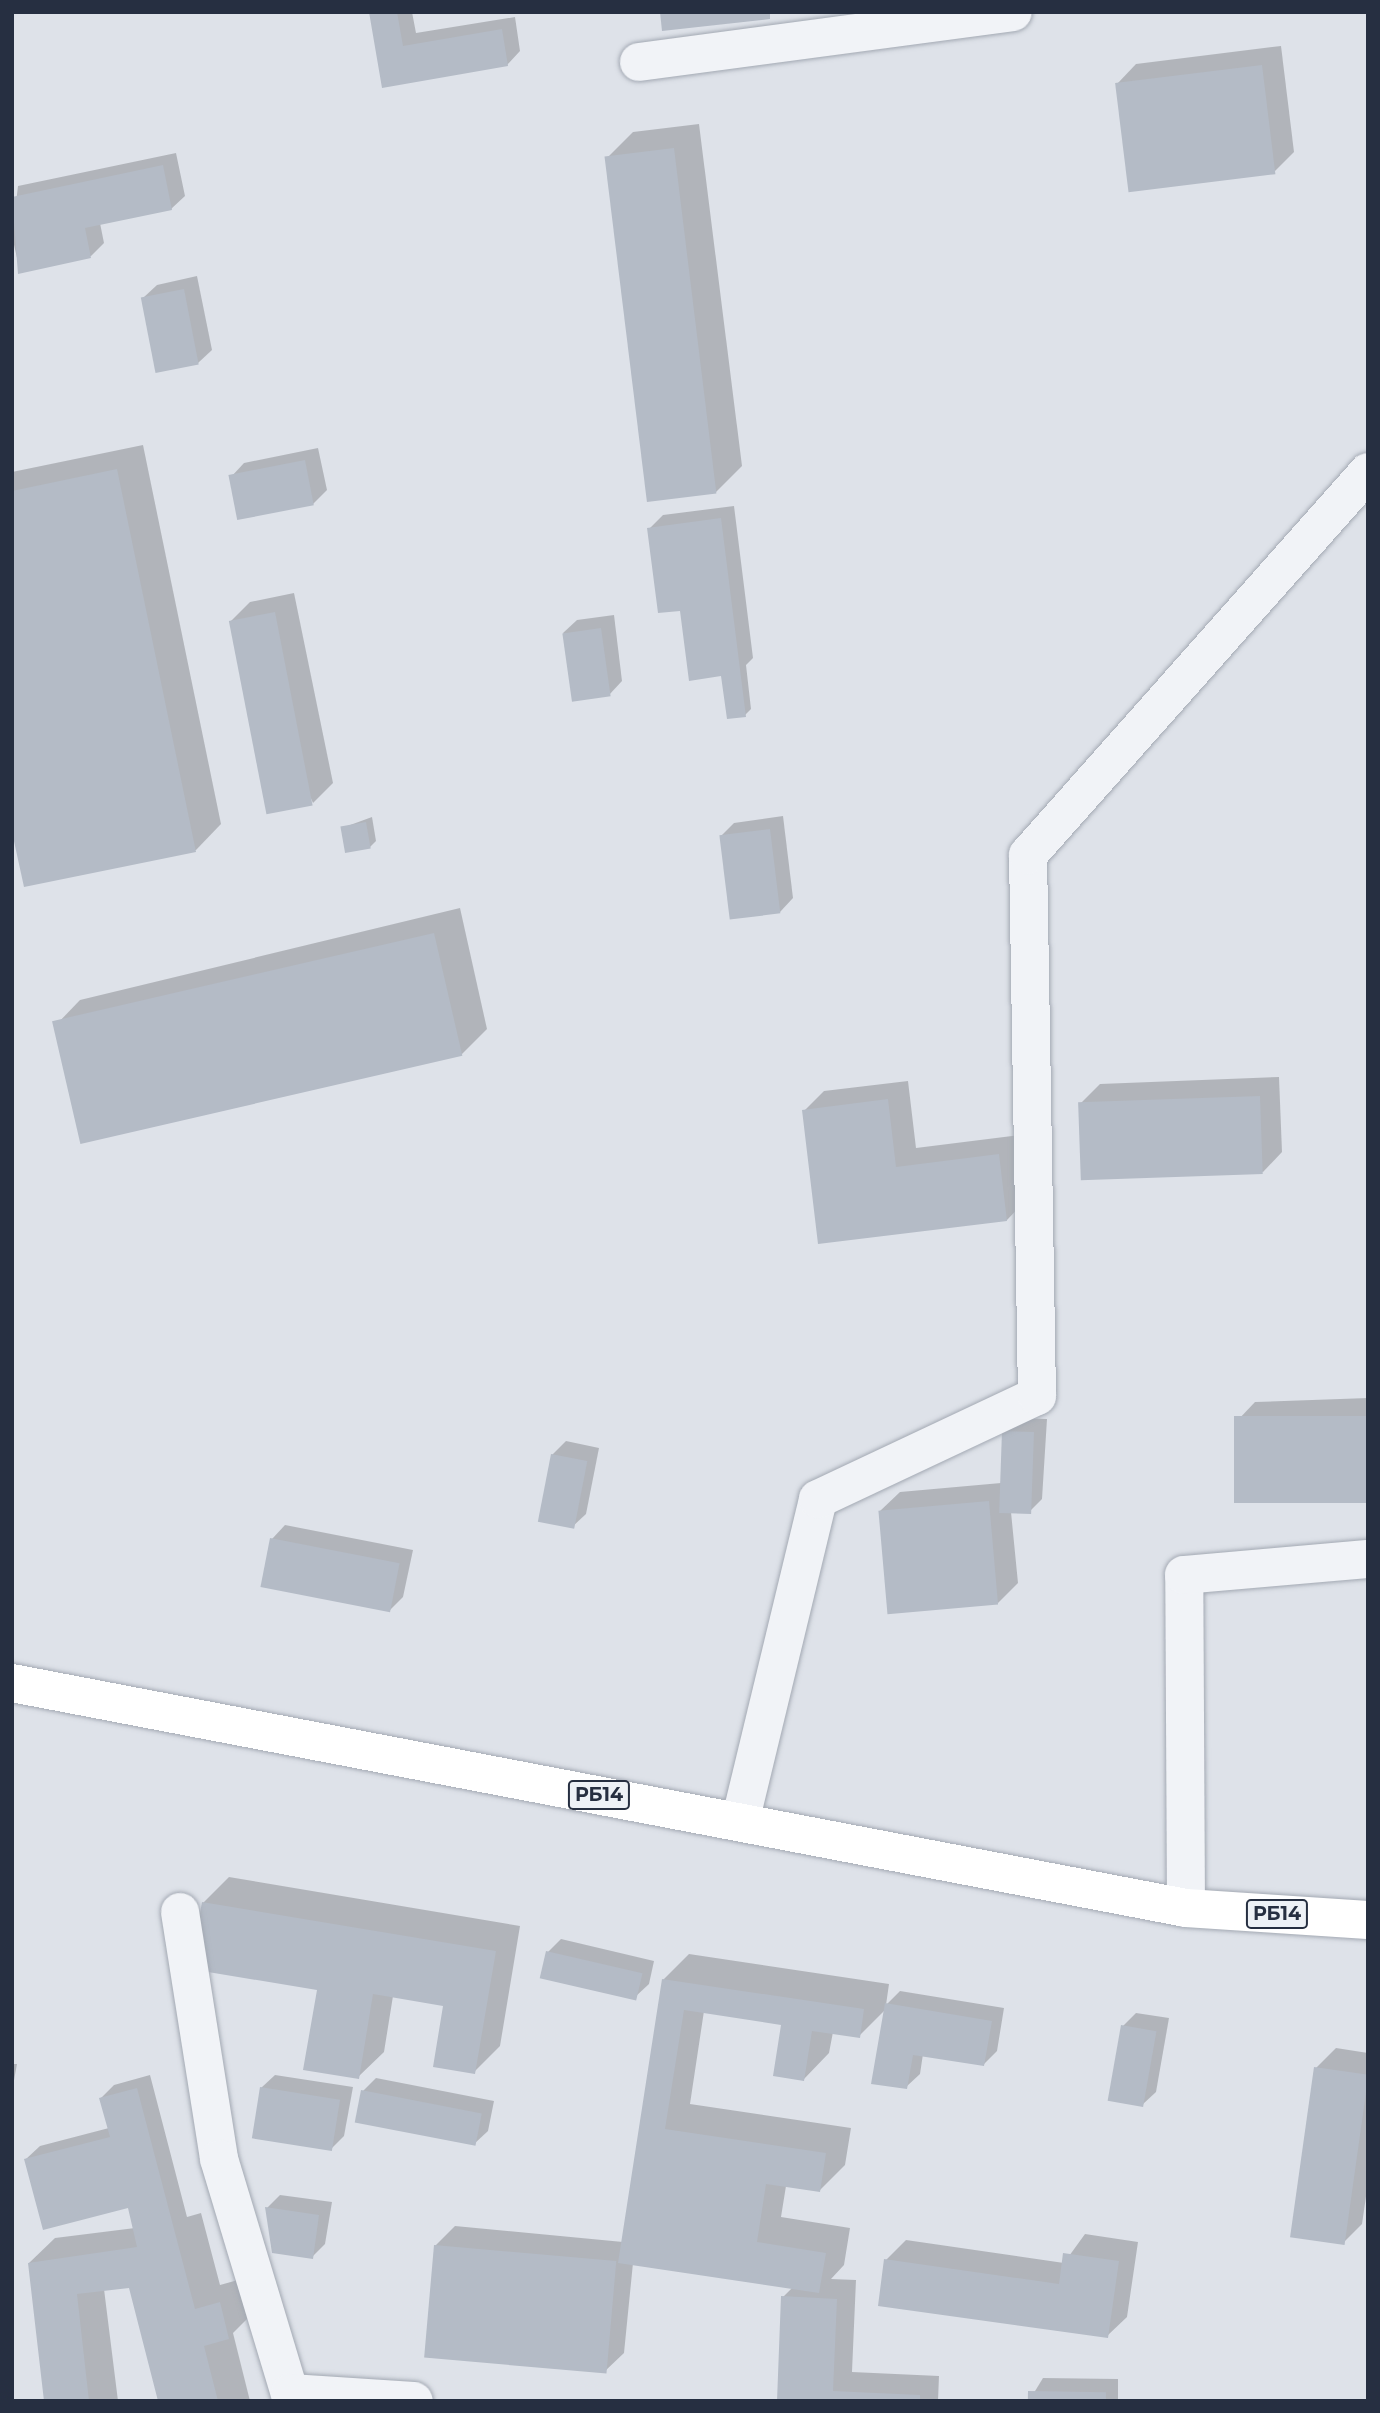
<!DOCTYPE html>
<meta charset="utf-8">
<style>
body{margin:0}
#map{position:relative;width:1380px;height:2413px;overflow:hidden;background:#dee2e9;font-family:Montserrat,sans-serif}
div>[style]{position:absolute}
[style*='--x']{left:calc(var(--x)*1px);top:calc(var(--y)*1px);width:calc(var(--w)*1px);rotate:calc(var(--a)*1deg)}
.shadow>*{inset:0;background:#0003}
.building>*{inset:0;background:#b4bbc6;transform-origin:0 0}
.roads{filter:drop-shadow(0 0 2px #a3a9b3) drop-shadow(0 0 2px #a3a9b3)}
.minor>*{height:38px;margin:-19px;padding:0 19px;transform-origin:19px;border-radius:19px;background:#f1f3f7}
.highway>*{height:38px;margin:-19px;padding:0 19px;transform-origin:19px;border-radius:19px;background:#fff}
span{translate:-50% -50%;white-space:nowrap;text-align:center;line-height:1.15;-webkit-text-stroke:7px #edf1f6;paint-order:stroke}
.shield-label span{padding:2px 5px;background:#edf1f6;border:2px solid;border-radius:5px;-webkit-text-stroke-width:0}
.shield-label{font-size:19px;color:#262f41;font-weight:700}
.frame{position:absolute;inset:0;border:14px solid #262f41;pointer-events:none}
</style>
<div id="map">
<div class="shadow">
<div style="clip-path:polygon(371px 12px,412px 12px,416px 33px,515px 17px,520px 51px,507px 65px,383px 86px)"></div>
<div style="clip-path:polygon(1281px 46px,1294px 152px,1274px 172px,1117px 84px,1136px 64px)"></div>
<div style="clip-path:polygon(699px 124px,742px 466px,716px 492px,607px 158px,633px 132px)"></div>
<div style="clip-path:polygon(176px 153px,185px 196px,171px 209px,100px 223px,104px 243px,91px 256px,20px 271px,12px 236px,18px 186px)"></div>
<div style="clip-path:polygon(197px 276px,212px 350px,198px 363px,143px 298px,157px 285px)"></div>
<div style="clip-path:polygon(143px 445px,221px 824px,196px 850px,25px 885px,12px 824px,12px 472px)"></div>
<div style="clip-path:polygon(318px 448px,327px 490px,313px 504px,231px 477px,244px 463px)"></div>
<div style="clip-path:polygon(734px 506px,753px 658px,746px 665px,751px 709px,745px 715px,681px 609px,649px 529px,663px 515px)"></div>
<div style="clip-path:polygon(294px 593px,333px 783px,313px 803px,230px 622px,250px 602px)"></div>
<div style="clip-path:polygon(614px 615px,622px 681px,609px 695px,563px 633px,577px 620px)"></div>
<div style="clip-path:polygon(783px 816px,793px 898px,780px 912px,721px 836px,734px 823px)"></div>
<div style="clip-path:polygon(372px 817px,376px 841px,370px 847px,342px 828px)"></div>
<div style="clip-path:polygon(460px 908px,487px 1029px,462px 1054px,55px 1026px,80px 1000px)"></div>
<div style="clip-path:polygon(1279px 1077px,1282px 1152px,1263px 1172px,1080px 1104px,1100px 1084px)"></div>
<div style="clip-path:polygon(908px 1081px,916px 1148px,1019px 1135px,1026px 1200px,1007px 1220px,820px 1242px,804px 1111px,824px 1091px)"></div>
<div style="clip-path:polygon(1368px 1398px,1368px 1501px,1236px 1422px,1255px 1402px)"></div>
<div style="clip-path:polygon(1017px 1418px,1047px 1419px,1042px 1499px,1029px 1512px,1011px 1512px,1018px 1583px,998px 1603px,880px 1511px,900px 1492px,1001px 1483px,1004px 1432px)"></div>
<div style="clip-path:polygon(566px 1441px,599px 1448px,586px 1514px,572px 1527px,552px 1455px)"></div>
<div style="clip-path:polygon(285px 1525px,413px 1550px,403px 1597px,390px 1610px,272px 1539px)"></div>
<div style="clip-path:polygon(229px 1877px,520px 1926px,500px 2046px,474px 2072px,445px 2005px,393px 1996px,384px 2052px,358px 2077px,319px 1988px,203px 1903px)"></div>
<div style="clip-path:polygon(561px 1939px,654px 1961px,649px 1984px,635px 1997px,548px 1952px)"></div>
<div style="clip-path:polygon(689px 1954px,889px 1984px,886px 2005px,900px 1991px,1004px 2008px,997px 2051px,984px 2064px,923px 2054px,920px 2074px,906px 2087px,886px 2009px,859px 2036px,833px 2032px,829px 2053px,804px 2079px,783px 2023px,704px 2011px,690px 2104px,851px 2128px,845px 2165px,819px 2191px,786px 2186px,781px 2217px,850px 2228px,844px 2265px,831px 2279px,856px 2280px,852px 2372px,939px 2376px,938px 2401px,778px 2401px,783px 2297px,793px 2287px,633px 2263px,624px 2353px,604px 2372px,435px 2246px,455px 2226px,623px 2242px,663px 1980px)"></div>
<div style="clip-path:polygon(1136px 2013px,1169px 2018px,1156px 2092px,1142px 2105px,1123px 2026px)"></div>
<div style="clip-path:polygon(1336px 2048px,1368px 2053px,1368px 2183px,1362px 2224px,1342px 2244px,1316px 2068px)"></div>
<div style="clip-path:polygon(12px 2064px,17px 2064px,12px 2091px)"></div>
<div style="clip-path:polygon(150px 2075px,187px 2217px,201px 2213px,220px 2285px,245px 2278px,254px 2312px,233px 2333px,250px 2401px,160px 2401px,130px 2286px,104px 2289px,118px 2401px,46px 2401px,29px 2263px,55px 2238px,135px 2228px,129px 2205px,26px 2159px,40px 2146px,109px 2128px,100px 2099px,114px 2085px)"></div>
<div style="clip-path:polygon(275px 2075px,353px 2087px,344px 2136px,331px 2149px,261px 2088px)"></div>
<div style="clip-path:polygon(376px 2078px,494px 2101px,488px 2131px,474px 2144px,363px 2091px)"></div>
<div style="clip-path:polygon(280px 2195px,332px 2202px,325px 2244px,312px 2257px,267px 2208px)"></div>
<div style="clip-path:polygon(1085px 2234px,1138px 2242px,1127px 2317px,1107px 2336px,886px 2260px,906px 2240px,1064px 2263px)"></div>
<div style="clip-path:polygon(1043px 2378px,1118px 2379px,1118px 2401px,1029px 2401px)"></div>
</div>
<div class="building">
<div style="clip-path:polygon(369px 12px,397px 12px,403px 46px,502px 29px,508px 66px,382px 88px)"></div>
<div style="clip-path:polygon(660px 12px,770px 12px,770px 19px,662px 31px)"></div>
<div style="left:1262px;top:65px;width:110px;height:148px;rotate:83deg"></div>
<div style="left:674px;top:148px;width:348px;height:70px;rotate:83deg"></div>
<div style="clip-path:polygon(163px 165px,172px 210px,85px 228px,91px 258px,18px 274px,12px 197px)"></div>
<div style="left:184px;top:289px;width:77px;height:44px;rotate:79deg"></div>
<div style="left:305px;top:460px;width:46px;height:78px;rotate:79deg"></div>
<div style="clip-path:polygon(117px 469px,196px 852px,24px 887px,12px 832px,12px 491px)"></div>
<div style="clip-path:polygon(721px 518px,746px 717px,727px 719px,721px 676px,689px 681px,680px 611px,658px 613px,647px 528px)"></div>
<div style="left:275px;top:612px;width:197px;height:47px;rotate:79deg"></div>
<div style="left:601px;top:628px;width:69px;height:39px;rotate:82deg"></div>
<div style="left:366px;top:822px;width:27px;height:26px;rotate:80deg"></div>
<div style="left:770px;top:829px;width:85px;height:51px;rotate:83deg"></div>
<div style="left:434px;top:933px;width:126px;height:392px;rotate:77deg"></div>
<div style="left:1260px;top:1096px;width:78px;height:182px;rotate:88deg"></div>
<div style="clip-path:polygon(888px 1099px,896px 1167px,999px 1154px,1007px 1221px,818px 1244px,802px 1110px)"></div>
<div style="left:1368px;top:1416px;width:87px;height:134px;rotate:90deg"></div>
<div style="left:1002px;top:1431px;width:32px;height:82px;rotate:2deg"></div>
<div style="left:551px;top:1454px;width:37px;height:69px;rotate:11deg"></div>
<div style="left:989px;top:1501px;width:104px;height:111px;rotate:85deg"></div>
<div style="left:270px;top:1538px;width:132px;height:50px;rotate:11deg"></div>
<div style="clip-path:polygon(202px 1902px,496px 1951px,475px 2074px,433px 2067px,443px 2006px,373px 1994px,359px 2079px,303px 2070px,317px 1990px,190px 1969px)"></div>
<div style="left:546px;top:1951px;width:99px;height:28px;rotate:13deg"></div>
<div style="clip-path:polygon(662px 1979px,864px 2009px,860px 2038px,812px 2031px,804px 2081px,773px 2076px,781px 2025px,684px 2010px,665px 2129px,826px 2153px,820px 2192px,766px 2184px,757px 2242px,826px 2253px,819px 2293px,618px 2263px)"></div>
<div style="clip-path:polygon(885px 2003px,992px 2021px,984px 2066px,913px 2055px,907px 2089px,871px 2084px)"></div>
<div style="left:1121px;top:2025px;width:36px;height:77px;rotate:10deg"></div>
<div style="left:1314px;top:2067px;width:55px;height:172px;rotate:8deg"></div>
<div style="left:260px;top:2087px;width:81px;height:52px;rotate:9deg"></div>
<div style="clip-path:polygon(137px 2088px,195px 2309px,220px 2302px,229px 2339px,204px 2346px,218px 2401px,158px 2401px,129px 2288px,77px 2294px,89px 2401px,44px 2401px,28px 2263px,137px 2247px,128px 2208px,43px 2230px,24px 2159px,110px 2137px,99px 2098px)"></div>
<div style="left:361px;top:2090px;width:123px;height:33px;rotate:11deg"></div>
<div style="clip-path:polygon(265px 2207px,319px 2215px,313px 2259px,272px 2253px)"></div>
<div style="left:434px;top:2245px;width:183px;height:113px;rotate:5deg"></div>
<div style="clip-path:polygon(1063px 2253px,1119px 2261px,1108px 2338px,878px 2306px,884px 2259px,1059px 2284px)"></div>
<div style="clip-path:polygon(781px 2296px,837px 2299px,833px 2391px,920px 2395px,920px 2401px,777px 2401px)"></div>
<div style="left:1028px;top:2391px;width:78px;height:10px;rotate:1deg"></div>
</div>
<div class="roads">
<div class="minor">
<div style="--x:639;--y:62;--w:377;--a:-7.6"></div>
<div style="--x:740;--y:1822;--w:332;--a:-76.4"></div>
<div style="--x:818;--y:1499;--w:242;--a:-25.2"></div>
<div style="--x:1037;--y:1396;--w:541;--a:-90.95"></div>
<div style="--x:1028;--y:855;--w:512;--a:-48.4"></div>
<div style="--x:1186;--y:1908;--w:333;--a:-90.3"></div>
<div style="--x:1184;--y:1575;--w:185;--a:-5"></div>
<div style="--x:180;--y:1912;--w:250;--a:81"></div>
<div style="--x:219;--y:2159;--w:253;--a:73.2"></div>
<div style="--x:290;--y:2393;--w:124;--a:3.7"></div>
</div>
<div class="highway">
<div style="--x:12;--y:1683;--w:1195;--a:10.85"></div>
<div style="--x:1186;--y:1908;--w:182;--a:3.8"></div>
</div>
</div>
<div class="shield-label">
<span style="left:599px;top:1795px">РБ14</span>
<span style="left:1277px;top:1914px">РБ14</span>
</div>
<div class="frame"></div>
</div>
